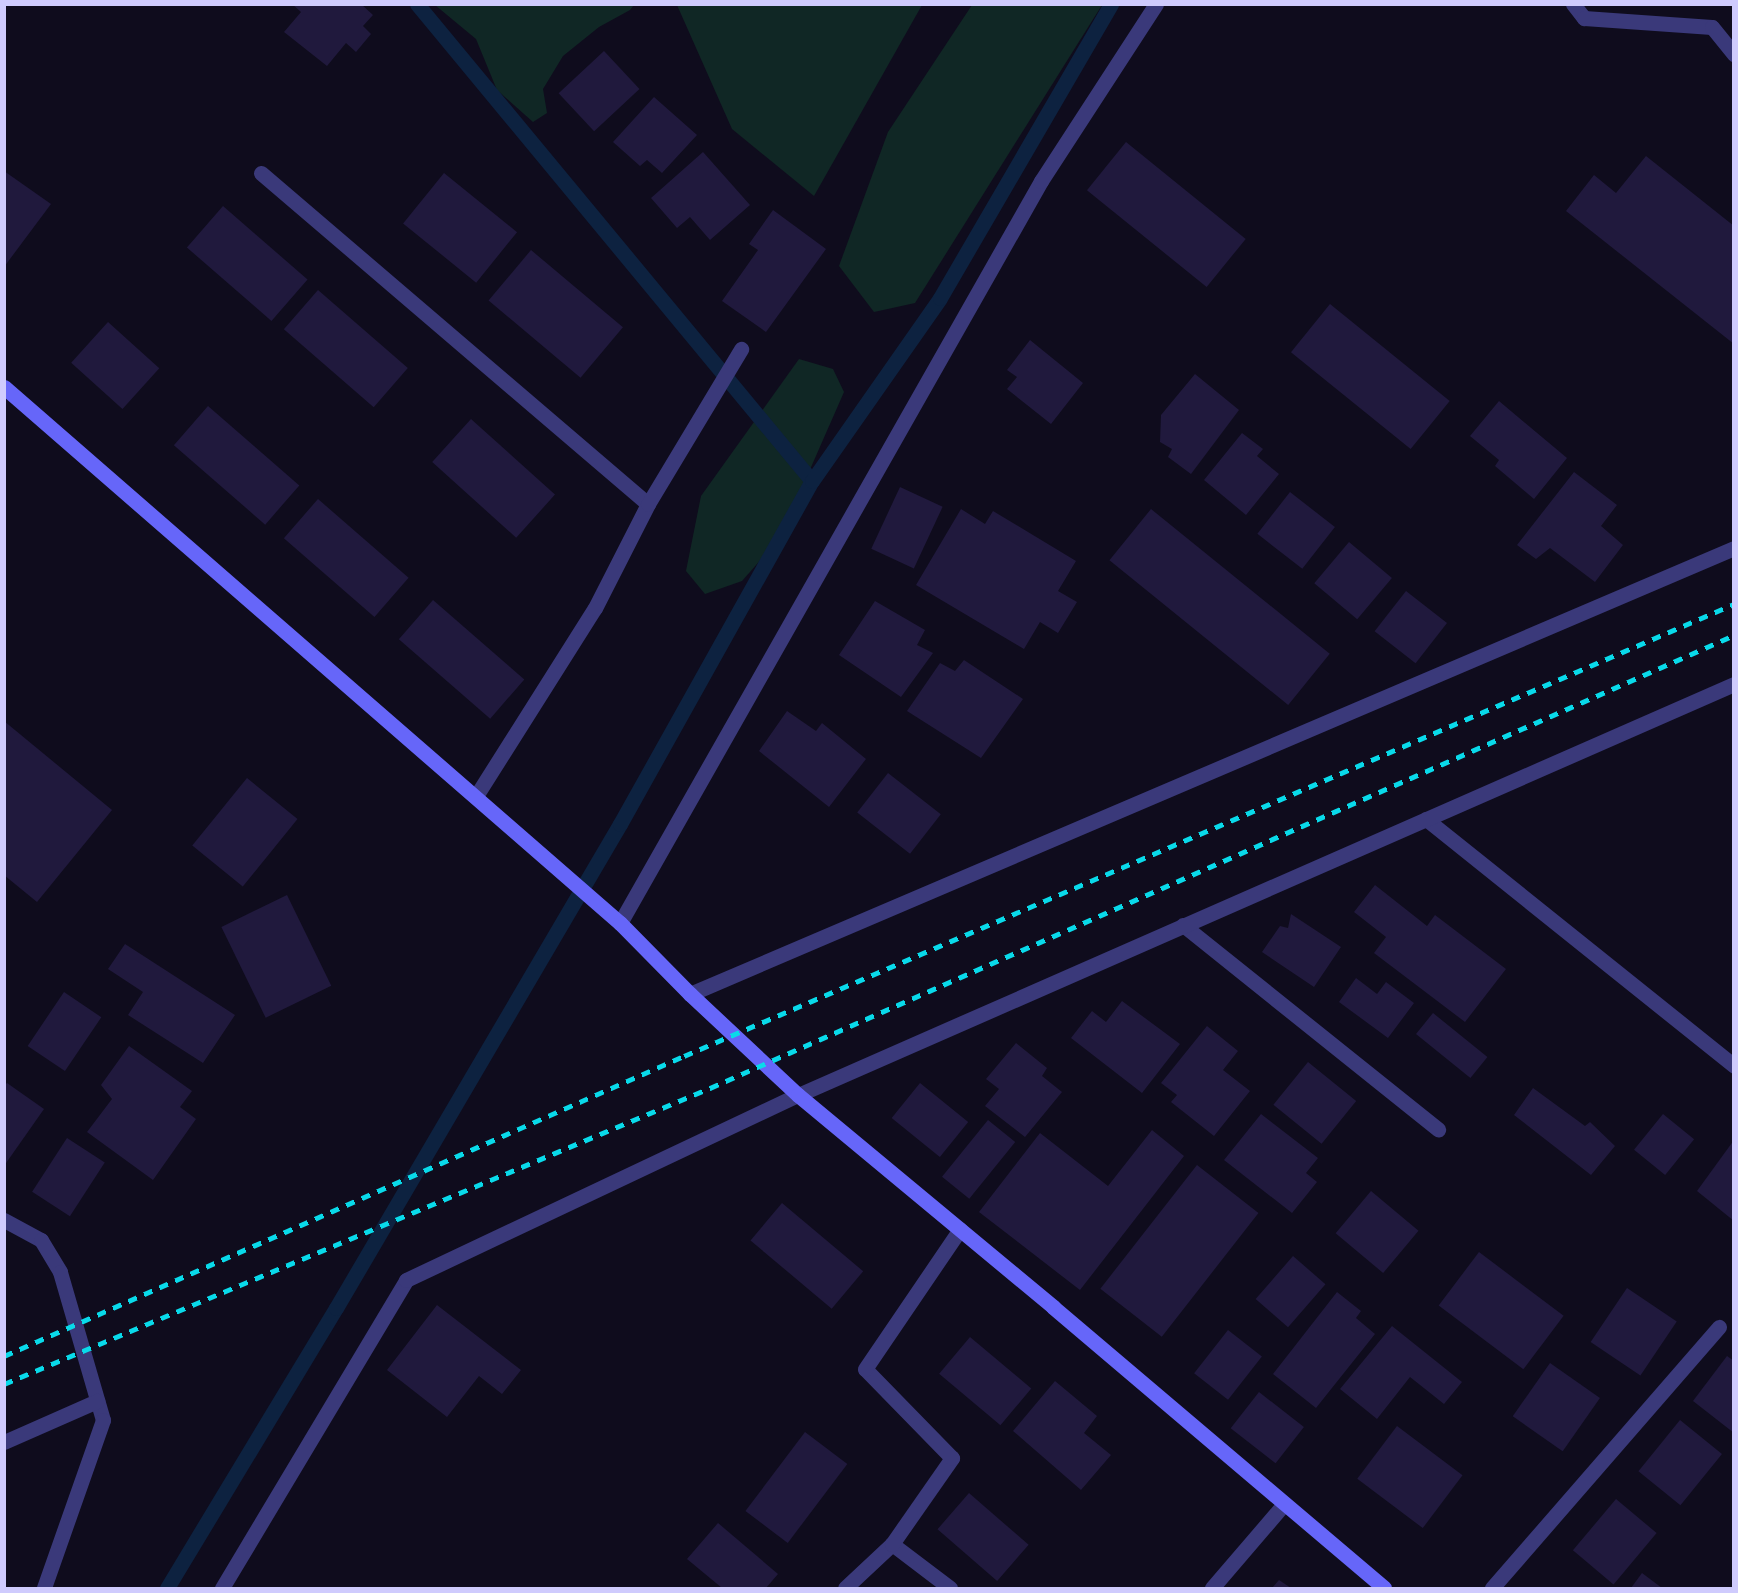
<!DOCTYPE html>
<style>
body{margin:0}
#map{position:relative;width:1738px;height:1593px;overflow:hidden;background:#0f0c1d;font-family:"PT Sans",sans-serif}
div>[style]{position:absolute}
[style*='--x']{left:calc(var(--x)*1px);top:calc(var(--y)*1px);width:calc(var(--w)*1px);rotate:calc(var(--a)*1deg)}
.green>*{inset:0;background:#102725}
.stream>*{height:15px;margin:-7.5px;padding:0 7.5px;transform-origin:7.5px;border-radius:7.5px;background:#0d2240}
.building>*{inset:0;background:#20193d;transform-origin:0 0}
.street>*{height:15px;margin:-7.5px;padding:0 7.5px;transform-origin:7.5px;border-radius:7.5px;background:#3a397a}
.secondary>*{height:15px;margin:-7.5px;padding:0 7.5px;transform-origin:7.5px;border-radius:7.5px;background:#6666f9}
.rail>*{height:4.5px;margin-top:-2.25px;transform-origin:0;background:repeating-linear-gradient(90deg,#09daea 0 9px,transparent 0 17px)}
span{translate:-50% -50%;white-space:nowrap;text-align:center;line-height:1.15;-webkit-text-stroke:5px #0f0c1d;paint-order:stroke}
.frame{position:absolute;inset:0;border:6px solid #cfcbfd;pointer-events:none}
</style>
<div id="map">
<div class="green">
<div style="clip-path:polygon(435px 5px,634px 5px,630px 10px,599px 27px,563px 56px,543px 89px,547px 113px,533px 122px,497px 90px,476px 39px)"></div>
<div style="clip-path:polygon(677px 5px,922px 5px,814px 196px,732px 129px)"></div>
<div style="clip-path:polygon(972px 5px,1102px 5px,915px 303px,874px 312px,839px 266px,888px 132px)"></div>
<div style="clip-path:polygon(799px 359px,833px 369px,844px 392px,780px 538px,742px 581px,705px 594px,686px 571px,701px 496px)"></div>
</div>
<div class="stream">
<div style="--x:417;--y:4;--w:619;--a:50.37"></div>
<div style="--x:167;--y:1588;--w:327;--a:-58.9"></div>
<div style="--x:336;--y:1308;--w:561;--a:-59.6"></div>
<div style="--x:620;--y:824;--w:393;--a:-60.8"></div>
<div style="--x:812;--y:481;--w:223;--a:-55"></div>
<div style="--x:940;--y:298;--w:340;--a:-59.8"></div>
</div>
<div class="building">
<div style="clip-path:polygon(292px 4px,361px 4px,373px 15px,363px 26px,371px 34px,356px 52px,346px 43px,327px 66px,284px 32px,301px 12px)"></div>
<div style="left:604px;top:51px;width:52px;height:62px;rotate:47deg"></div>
<div style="clip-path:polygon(654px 97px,697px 135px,662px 173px,647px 160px,640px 166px,613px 142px)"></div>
<div style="left:1126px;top:142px;width:154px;height:62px;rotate:39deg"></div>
<div style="clip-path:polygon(703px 152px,750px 205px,710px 240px,690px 217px,677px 228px,651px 198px)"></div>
<div style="clip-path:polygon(1646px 156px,1734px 226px,1734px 344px,1566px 211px,1594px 175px,1616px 193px)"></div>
<div style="clip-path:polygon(4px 171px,51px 204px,4px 267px)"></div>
<div style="left:444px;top:173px;width:94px;height:65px;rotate:39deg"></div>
<div style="left:223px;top:206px;width:112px;height:55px;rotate:41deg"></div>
<div style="clip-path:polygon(773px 210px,826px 249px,766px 332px,722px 301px,758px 250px,749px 244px)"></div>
<div style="left:531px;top:250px;width:120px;height:66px;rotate:40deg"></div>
<div style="left:318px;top:290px;width:119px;height:52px;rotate:41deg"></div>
<div style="left:1330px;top:304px;width:154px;height:62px;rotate:39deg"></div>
<div style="left:108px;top:322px;width:69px;height:55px;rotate:42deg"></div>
<div style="clip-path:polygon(1030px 340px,1083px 383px,1051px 424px,1007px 389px,1017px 377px,1007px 370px)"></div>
<div style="clip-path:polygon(1195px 374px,1239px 410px,1191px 474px,1168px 457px,1172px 449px,1160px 442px,1161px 415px)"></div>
<div style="clip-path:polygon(1499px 401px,1567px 458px,1534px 499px,1495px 466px,1499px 460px,1470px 436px)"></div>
<div style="left:208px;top:406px;width:121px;height:52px;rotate:41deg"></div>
<div style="left:471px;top:419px;width:113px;height:58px;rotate:42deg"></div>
<div style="clip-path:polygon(1242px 433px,1263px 449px,1257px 456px,1279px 474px,1246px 515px,1204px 480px)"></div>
<div style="clip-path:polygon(1574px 472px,1617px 505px,1601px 526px,1623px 545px,1595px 582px,1550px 548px,1536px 559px,1517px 545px)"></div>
<div style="left:900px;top:487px;width:47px;height:68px;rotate:25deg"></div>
<div style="left:1290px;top:492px;width:57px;height:53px;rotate:38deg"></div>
<div style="left:318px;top:499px;width:120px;height:52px;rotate:41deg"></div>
<div style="clip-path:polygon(961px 509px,985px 524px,993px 511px,1076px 561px,1058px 591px,1077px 602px,1058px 633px,1040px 622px,1024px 649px,916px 585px)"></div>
<div style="left:1151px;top:509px;width:230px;height:66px;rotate:39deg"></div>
<div style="left:1349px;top:542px;width:56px;height:54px;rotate:40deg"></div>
<div style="left:1406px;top:591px;width:52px;height:51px;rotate:38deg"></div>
<div style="left:433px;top:600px;width:121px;height:52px;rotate:41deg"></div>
<div style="clip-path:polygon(875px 601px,925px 630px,917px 645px,933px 653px,901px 697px,839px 655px)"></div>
<div style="clip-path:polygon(964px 660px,1023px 699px,981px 758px,907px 711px,940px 663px,955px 671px)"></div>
<div style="clip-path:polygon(787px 711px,816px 731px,822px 723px,866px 759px,829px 807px,759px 751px)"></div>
<div style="clip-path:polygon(4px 721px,112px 810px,37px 902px,4px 875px)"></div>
<div style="left:888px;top:773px;width:67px;height:50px;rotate:38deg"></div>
<div style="left:247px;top:778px;width:65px;height:87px;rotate:39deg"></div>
<div style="clip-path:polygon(1375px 885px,1427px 926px,1435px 915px,1506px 969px,1465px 1022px,1374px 953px,1386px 937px,1354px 912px)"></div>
<div style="left:287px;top:895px;width:101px;height:73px;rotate:64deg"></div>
<div style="clip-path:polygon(1291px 914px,1341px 947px,1314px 987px,1262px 952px,1280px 926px,1288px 928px)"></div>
<div style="clip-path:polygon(125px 944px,235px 1015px,203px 1063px,128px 1015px,143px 992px,108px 969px)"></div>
<div style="clip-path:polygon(1356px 978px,1377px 994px,1386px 982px,1414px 1003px,1388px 1038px,1339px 1002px)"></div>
<div style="left:64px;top:992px;width:45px;height:65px;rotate:34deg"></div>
<div style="clip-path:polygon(1122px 1001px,1180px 1044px,1142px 1093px,1071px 1038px,1092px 1011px,1106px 1022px)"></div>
<div style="left:1433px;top:1013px;width:70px;height:27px;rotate:39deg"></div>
<div style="clip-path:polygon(1207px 1026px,1238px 1051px,1223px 1070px,1250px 1091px,1214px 1136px,1171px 1102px,1177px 1095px,1161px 1083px)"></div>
<div style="clip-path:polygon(1016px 1043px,1047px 1068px,1042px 1076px,1062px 1092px,1025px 1137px,985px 1106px,999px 1089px,986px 1079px)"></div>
<div style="clip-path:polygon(129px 1046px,192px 1091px,180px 1107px,196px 1119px,153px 1180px,87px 1132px,112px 1099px,101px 1085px)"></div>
<div style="left:1308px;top:1062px;width:62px;height:55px;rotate:39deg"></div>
<div style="clip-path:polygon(7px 1083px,44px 1109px,4px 1166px,4px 1086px)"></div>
<div style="left:920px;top:1083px;width:62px;height:45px;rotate:39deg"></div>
<div style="clip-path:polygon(1533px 1088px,1585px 1126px,1590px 1122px,1615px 1146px,1591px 1175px,1514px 1115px)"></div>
<div style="clip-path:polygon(1261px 1114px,1318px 1158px,1306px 1173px,1317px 1182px,1292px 1213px,1224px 1160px)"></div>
<div style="left:1663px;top:1114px;width:40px;height:46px;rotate:39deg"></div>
<div style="left:988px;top:1120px;width:35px;height:73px;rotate:39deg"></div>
<div style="clip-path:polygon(1152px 1130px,1184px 1156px,1080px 1290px,979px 1212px,1040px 1133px,1108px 1186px)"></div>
<div style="left:67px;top:1138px;width:45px;height:64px;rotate:33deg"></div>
<div style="clip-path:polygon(1734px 1140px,1734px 1221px,1697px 1191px)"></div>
<div style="left:1197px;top:1165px;width:78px;height:157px;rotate:38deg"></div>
<div style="left:1371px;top:1191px;width:62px;height:55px;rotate:40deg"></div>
<div style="left:782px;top:1203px;width:106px;height:49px;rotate:40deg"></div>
<div style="left:1479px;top:1252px;width:106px;height:67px;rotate:37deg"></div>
<div style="left:1293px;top:1256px;width:43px;height:57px;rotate:41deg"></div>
<div style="left:1627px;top:1288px;width:60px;height:65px;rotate:34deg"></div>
<div style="clip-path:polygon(1337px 1292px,1361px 1311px,1356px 1318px,1375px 1334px,1316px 1408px,1273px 1374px)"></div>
<div style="clip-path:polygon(437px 1305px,521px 1370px,502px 1394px,479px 1376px,447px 1417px,387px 1370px)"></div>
<div style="clip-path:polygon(1392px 1326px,1462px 1382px,1444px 1404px,1410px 1377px,1377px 1419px,1340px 1389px)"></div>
<div style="left:1228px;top:1330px;width:43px;height:55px;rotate:38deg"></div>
<div style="left:970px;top:1337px;width:80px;height:48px;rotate:40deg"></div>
<div style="clip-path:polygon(1727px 1356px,1734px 1361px,1734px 1433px,1693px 1401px)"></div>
<div style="left:1550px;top:1363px;width:61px;height:65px;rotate:35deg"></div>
<div style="clip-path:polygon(1055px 1381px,1097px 1416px,1084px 1433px,1111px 1455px,1081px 1490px,1013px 1431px)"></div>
<div style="left:1259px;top:1392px;width:57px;height:46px;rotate:38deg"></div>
<div style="left:1680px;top:1420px;width:54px;height:66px;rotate:39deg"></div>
<div style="left:1397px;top:1426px;width:82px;height:66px;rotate:37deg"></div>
<div style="left:805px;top:1432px;width:53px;height:99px;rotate:37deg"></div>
<div style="left:969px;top:1493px;width:79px;height:48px;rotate:41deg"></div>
<div style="left:1616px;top:1499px;width:53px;height:67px;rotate:40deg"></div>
<div style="clip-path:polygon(718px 1523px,778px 1574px,766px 1588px,722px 1588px,687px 1559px)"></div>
<div style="clip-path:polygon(1642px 1573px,1662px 1588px,1631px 1588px)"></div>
<div style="clip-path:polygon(1279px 1580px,1291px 1588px,1272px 1588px)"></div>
</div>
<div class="street">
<div style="--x:1573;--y:4;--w:18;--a:52"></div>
<div style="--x:1584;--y:18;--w:128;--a:4"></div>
<div style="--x:1712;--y:27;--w:35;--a:51"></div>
<div style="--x:261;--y:173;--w:509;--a:40.54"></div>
<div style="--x:476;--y:796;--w:222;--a:-57.7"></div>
<div style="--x:595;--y:608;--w:117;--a:-63"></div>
<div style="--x:648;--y:504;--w:181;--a:-59"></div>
<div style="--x:1426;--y:819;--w:395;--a:38.7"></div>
<div style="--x:620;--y:923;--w:853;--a:-60.43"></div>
<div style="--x:1041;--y:181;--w:211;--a:-57"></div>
<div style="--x:1183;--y:925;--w:327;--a:38.7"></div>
<div style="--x:690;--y:994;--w:1135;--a:-23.13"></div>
<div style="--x:4;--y:1220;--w:42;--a:28.4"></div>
<div style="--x:41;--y:1240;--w:37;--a:59"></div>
<div style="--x:60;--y:1272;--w:154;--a:73.8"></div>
<div style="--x:103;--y:1420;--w:178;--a:109.4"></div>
<div style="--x:4;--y:1442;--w:102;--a:-23.8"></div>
<div style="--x:222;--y:1588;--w:359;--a:-59.1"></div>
<div style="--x:406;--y:1280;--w:433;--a:-25.3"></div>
<div style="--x:798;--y:1095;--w:1022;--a:-23.71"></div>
<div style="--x:845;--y:1588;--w:64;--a:-43.1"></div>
<div style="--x:950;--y:1588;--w:73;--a:-142.8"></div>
<div style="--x:892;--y:1544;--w:105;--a:-55.1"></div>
<div style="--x:952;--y:1458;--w:124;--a:-134.3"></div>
<div style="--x:865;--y:1369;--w:169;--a:-55.8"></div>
<div style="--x:1212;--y:1588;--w:111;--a:-49.4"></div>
<div style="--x:1492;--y:1588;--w:346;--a:-49"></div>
</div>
<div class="secondary">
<div style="--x:4;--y:387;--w:817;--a:41.03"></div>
<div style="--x:620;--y:923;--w:100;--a:45.4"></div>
<div style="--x:690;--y:994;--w:148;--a:43.1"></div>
<div style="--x:798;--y:1095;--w:332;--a:39.7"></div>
<div style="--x:1053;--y:1307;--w:434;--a:40.3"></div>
</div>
<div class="rail">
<div style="--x:4;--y:1356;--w:743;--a:-23.81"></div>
<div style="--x:684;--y:1056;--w:1143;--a:-23.29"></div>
<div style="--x:4;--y:1384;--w:766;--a:-22.75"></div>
<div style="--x:710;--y:1088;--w:1120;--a:-23.86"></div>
</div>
<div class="frame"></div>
</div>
